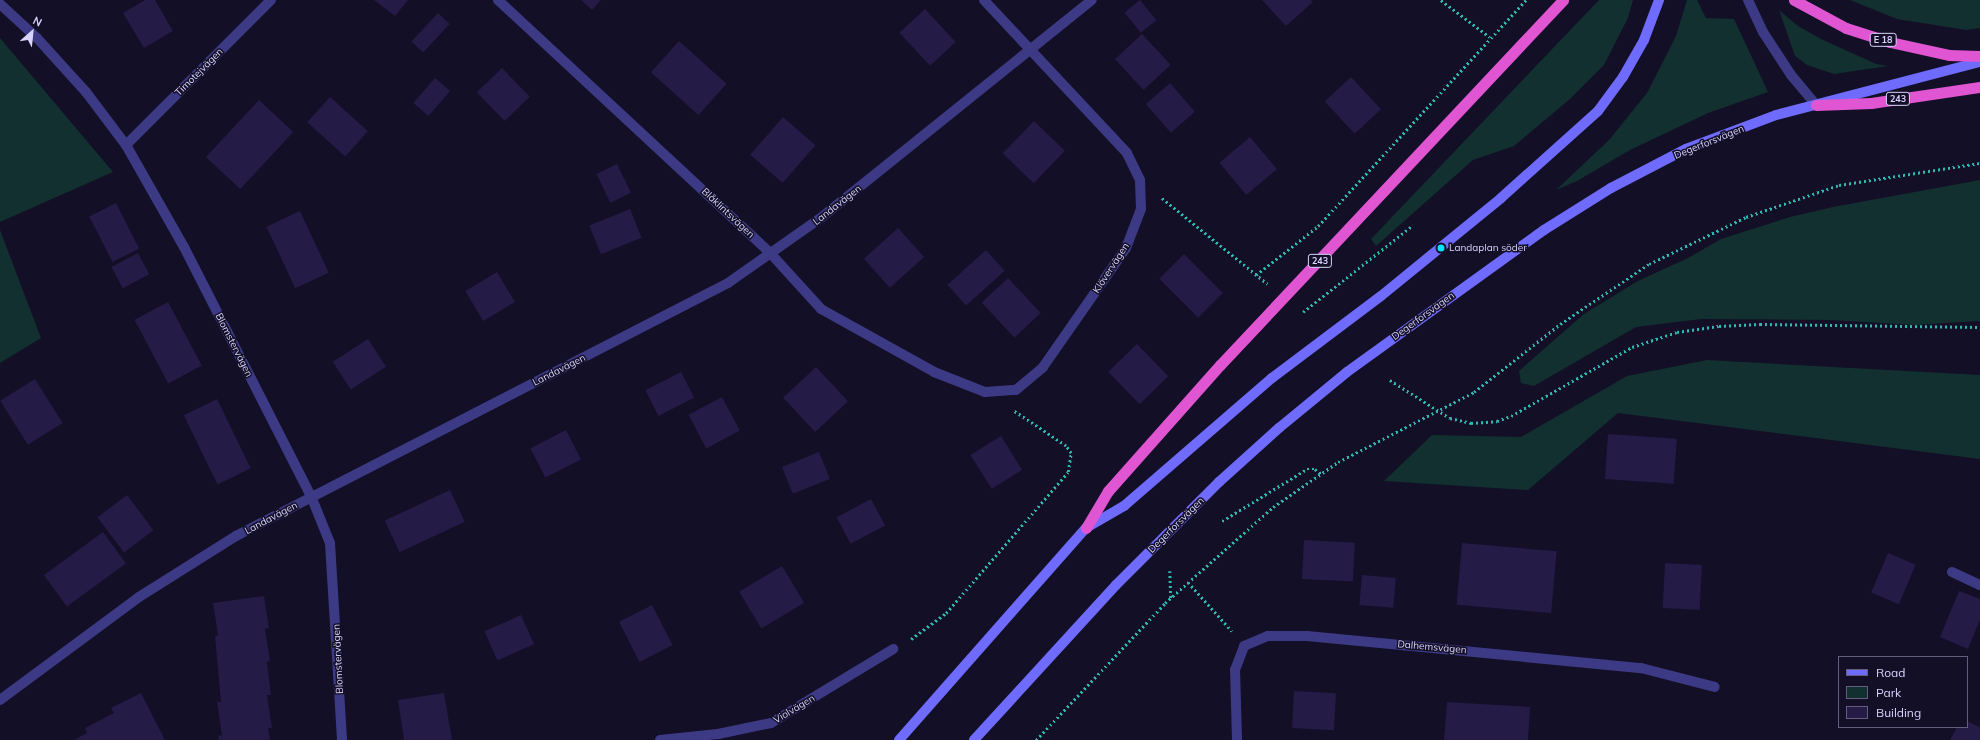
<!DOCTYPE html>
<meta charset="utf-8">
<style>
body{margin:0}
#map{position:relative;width:1980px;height:740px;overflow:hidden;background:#130f26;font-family:Mulish,sans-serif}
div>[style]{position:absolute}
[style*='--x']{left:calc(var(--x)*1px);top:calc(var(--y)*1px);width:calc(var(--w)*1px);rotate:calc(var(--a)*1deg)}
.green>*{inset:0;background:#12302f}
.building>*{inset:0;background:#241b47;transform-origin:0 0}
.path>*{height:2.5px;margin-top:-1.25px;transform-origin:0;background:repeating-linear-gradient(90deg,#2fb8b0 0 2px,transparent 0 5px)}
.service>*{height:10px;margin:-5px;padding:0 5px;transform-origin:5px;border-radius:5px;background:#3d3a85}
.minor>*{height:10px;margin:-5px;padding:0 5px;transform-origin:5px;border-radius:5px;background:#3d3a85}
.secondary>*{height:10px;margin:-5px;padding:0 5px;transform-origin:5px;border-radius:5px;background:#6f6bff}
.trunk>*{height:11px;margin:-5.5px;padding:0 5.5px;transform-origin:5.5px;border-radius:5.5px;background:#e055d1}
.dots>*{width:11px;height:11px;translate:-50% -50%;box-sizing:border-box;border:2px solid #130f26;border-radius:50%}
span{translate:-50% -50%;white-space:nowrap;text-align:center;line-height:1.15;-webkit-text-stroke:3px #130f26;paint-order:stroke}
.shield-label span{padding:1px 3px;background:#130f26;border:1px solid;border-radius:3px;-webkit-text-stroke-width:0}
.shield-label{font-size:9px;color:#d9d4ff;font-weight:700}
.street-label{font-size:10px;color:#d9d4ff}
.poi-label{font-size:10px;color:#d9d4ff}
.left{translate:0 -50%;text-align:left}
.legend{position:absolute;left:1838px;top:656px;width:130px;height:72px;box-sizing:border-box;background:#130f26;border:1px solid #625e7d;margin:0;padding:5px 7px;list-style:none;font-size:12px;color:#d9d4ff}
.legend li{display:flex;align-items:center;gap:8px;height:20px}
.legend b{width:20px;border:1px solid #625e7d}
.north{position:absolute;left:12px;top:12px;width:40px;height:40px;-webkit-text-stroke:3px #130f26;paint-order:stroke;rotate:27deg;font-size:11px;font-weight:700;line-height:16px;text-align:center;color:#d9d4ff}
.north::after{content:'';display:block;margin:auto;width:14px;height:18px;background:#d9d4ff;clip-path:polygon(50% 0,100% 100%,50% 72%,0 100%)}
</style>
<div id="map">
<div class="green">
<div style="clip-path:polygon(1599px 0,1633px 0,1628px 18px,1604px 65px,1570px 99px,1514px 146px,1473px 160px,1376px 246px,1371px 239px)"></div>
<div style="clip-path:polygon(1687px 0,1697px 0,1706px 18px,1734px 19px,1768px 92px,1708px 113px,1630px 150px,1577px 181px,1556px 190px,1609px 140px,1647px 93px,1676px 36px)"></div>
<div style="clip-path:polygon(1850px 0,1980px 0,1980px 28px,1966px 30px,1897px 19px)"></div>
<div style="clip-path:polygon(1779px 10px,1798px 26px,1821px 39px,1876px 64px,1888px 66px,1834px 74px,1807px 65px,1795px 56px)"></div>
<div style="clip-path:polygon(0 38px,113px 172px,0 222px)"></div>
<div style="clip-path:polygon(1980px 180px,1980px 321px,1915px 325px,1830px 320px,1701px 319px,1636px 327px,1534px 386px,1521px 383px,1519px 371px,1584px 314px,1638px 281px,1688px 258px,1721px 239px,1790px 217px,1833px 207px)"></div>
<div style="clip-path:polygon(0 230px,41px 338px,0 363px)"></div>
<div style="clip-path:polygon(1707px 360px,1980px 375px,1980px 459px,1618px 413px,1528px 490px,1384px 481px,1432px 435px,1521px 437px,1627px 376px)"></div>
</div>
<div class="building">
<div style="clip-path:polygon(145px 0,155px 0,173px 31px,144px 48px,123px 13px)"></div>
<div style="clip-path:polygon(374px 0,408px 0,395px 16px)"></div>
<div style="clip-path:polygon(581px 0,601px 0,592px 10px)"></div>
<div style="left:1140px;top:0;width:26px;height:20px;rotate:51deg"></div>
<div style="clip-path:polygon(1262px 0,1311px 0,1313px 2px,1286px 26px)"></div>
<div style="left:925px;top:9px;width:45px;height:35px;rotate:47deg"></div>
<div style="left:438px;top:13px;width:16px;height:39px;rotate:43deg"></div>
<div style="left:1142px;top:34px;width:42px;height:37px;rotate:47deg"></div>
<div style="left:679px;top:41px;width:64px;height:42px;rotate:42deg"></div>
<div style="left:502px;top:68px;width:40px;height:35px;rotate:46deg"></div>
<div style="left:1351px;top:77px;width:44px;height:36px;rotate:47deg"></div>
<div style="left:435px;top:78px;width:20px;height:33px;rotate:41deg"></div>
<div style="left:1170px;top:83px;width:38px;height:32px;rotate:49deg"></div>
<div style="left:330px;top:97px;width:51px;height:34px;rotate:42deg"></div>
<div style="left:259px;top:100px;width:47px;height:78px;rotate:43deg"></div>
<div style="left:783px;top:117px;width:43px;height:50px;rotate:41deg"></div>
<div style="left:1034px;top:121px;width:43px;height:45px;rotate:44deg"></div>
<div style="left:1250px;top:137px;width:42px;height:40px;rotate:50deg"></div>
<div style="left:617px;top:164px;width:32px;height:23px;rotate:64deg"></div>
<div style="left:116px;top:203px;width:51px;height:30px;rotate:63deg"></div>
<div style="left:630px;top:209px;width:31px;height:44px;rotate:68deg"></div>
<div style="left:300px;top:211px;width:68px;height:37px;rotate:65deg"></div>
<div style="left:898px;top:228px;width:39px;height:46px;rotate:48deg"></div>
<div style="left:986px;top:250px;width:28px;height:52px;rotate:48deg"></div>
<div style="left:138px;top:253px;width:24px;height:30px;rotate:62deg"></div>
<div style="left:1184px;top:254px;width:55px;height:35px;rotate:45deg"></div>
<div style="left:497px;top:272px;width:35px;height:37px;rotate:59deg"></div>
<div style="left:1008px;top:278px;width:48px;height:36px;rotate:47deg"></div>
<div style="left:168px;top:302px;width:72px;height:38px;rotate:62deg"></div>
<div style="left:368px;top:339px;width:33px;height:42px;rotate:57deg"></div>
<div style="left:1137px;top:344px;width:45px;height:40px;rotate:46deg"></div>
<div style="left:816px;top:367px;width:47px;height:45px;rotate:47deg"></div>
<div style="left:681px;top:372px;width:29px;height:40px;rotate:63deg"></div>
<div style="left:35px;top:379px;width:52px;height:41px;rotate:58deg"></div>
<div style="left:722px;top:397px;width:38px;height:38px;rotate:62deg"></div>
<div style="left:217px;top:399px;width:77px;height:37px;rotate:64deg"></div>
<div style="left:566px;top:430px;width:33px;height:40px;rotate:63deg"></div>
<div style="left:1608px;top:434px;width:69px;height:45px;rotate:4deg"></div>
<div style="left:1001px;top:436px;width:40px;height:36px;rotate:58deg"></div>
<div style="left:819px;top:452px;width:29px;height:40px;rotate:68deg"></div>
<div style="left:450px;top:490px;width:35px;height:72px;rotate:65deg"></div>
<div style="left:127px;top:495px;width:44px;height:37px;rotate:53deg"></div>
<div style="left:871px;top:499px;width:30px;height:39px;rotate:62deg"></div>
<div style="left:103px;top:532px;width:39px;height:73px;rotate:54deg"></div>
<div style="left:1304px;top:540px;width:51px;height:39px;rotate:3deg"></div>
<div style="left:1462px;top:543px;width:95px;height:62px;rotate:5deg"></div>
<div style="left:1888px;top:553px;width:30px;height:43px;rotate:23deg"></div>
<div style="left:1665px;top:563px;width:37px;height:45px;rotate:3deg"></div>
<div style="left:782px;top:566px;width:43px;height:50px;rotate:59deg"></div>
<div style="left:1362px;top:575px;width:34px;height:30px;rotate:5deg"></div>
<div style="clip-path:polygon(1959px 591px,1980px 599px,1980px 620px,1968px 649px,1940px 637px)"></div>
<div style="clip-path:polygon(264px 596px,269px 628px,265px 629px,270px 661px,267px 662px,271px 695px,267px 695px,272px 728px,268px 728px,270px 740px,219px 740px,218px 736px,222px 735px,217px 702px,221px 702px,215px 636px,218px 635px,213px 603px)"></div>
<div style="left:652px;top:605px;width:45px;height:37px;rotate:63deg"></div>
<div style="left:521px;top:615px;width:32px;height:40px;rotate:66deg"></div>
<div style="left:1294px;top:691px;width:42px;height:37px;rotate:3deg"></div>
<div style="clip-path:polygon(141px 693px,165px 740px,74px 740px,87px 733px,85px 728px,114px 713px,111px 708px)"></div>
<div style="clip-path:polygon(444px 693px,452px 740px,404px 740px,398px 700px)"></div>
<div style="clip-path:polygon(1447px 702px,1530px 707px,1528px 740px,1444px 740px)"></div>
<div style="clip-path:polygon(1967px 721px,1980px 727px,1980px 740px,1950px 740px,1957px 727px,1967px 727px)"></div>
</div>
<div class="path">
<div style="--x:1441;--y:0;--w:61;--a:37.1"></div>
<div style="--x:1162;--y:198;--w:136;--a:39.1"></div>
<div style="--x:1256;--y:275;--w:79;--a:-38.3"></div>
<div style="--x:1318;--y:226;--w:307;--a:-47.4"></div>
<div style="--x:1303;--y:312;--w:140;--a:-38.3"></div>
<div style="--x:1390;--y:380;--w:71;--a:32.3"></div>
<div style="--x:1450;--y:418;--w:22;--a:13"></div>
<div style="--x:1471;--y:423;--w:26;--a:-4"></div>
<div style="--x:1497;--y:421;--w:15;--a:-20"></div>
<div style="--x:1511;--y:416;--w:139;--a:-29.7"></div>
<div style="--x:1632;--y:347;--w:47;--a:-18.4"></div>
<div style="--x:1677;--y:332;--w:42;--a:-8.1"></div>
<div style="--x:1719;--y:326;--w:41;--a:-2.8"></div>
<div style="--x:1760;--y:324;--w:220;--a:0.8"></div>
<div style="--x:1222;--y:521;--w:100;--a:-31.5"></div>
<div style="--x:1307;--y:469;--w:8;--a:0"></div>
<div style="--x:1315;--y:469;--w:9;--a:36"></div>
<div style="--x:1170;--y:571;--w:27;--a:88"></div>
<div style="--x:1188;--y:582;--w:66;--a:48.1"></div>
<div style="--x:911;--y:639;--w:44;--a:-36.6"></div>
<div style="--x:946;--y:613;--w:186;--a:-49.1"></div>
<div style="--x:1068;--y:472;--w:19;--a:-81"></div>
<div style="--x:1071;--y:453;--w:9;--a:-126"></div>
<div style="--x:1066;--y:446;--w:63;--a:-146.1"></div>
<div style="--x:1036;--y:740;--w:188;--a:-46.7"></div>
<div style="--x:1165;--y:603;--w:144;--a:-41.6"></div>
<div style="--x:1273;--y:507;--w:79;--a:-34.7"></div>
<div style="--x:1338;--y:462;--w:153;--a:-27.2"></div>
<div style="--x:1474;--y:392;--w:110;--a:-38.3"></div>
<div style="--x:1560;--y:324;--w:107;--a:-34"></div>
<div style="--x:1649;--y:264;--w:108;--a:-25.9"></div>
<div style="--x:1746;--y:217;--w:98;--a:-19"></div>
<div style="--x:1839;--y:185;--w:143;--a:-8.9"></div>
</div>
<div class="service">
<div style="--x:1748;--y:0;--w:35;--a:65"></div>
<div style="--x:1763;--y:32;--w:51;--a:56.9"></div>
<div style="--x:1791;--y:75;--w:39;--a:50"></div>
<div style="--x:1952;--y:572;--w:31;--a:25"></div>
</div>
<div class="minor">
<div style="--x:498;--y:0;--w:373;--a:42.9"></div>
<div style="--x:771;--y:254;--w:74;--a:47.7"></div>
<div style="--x:821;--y:309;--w:129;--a:29.1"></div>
<div style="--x:934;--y:372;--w:55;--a:21.4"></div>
<div style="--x:985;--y:392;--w:31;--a:-4"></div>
<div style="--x:1016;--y:390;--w:35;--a:-40"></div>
<div style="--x:1043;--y:367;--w:145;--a:-55.1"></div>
<div style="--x:1126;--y:248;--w:42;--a:-69"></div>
<div style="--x:1141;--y:209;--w:29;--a:-92"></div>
<div style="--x:1140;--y:180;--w:30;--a:-116"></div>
<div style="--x:1127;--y:153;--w:209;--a:-133.1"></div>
<div style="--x:0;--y:4;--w:50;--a:42.6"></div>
<div style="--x:37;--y:38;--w:73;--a:47.8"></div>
<div style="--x:86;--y:92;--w:66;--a:53"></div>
<div style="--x:126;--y:145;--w:117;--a:60.4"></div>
<div style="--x:184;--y:247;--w:280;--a:63"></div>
<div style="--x:311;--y:496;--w:51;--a:68"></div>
<div style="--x:330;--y:543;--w:197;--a:86.5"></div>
<div style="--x:126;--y:145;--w:205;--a:-45"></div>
<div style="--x:0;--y:700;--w:173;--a:-36.5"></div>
<div style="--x:139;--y:597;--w:115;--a:-32.2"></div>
<div style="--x:236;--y:536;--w:553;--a:-27.21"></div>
<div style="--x:728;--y:283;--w:115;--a:-35.1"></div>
<div style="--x:822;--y:217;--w:346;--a:-38.8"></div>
<div style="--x:660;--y:740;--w:58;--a:-5.9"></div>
<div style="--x:718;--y:734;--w:54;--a:-11.7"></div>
<div style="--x:771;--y:723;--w:143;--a:-31.2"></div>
<div style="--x:1237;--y:740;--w:70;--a:-91.6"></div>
<div style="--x:1235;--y:670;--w:26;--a:-69"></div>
<div style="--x:1244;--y:646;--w:26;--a:-23"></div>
<div style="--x:1268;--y:636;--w:39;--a:0"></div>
<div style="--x:1307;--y:636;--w:336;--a:5.5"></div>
<div style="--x:1641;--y:668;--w:76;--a:14.4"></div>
</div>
<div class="secondary">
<div style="--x:899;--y:740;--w:283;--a:-48.6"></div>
<div style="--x:1086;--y:528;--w:44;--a:-30.1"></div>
<div style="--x:1124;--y:506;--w:196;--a:-40.9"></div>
<div style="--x:1272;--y:378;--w:136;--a:-37"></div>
<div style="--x:1381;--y:296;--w:155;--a:-39.2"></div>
<div style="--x:1501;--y:198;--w:130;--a:-41.9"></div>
<div style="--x:1598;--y:111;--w:42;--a:-53.7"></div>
<div style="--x:1623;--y:77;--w:43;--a:-60.4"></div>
<div style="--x:1644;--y:40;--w:43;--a:-69.4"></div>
<div style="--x:974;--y:740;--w:210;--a:-47.5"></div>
<div style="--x:1116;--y:585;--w:146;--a:-45"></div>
<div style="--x:1219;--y:482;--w:81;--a:-42"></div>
<div style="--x:1279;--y:428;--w:88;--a:-39.5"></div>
<div style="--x:1347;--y:372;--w:243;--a:-35.8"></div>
<div style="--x:1544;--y:230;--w:79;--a:-32.1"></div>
<div style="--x:1611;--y:188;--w:85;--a:-27.5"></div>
<div style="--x:1686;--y:149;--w:96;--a:-20.7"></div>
<div style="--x:1776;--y:115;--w:211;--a:-14.6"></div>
</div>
<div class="trunk">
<div style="--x:1794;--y:0;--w:59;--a:28.3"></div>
<div style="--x:1846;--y:28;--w:46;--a:17.7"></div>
<div style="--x:1890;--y:42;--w:60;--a:12.4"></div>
<div style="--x:1949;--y:55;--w:31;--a:2"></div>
<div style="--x:1816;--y:105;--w:55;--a:-2.1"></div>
<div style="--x:1871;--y:103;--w:110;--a:-8.4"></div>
<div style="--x:1086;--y:528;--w:43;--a:-59.3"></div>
<div style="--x:1108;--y:491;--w:169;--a:-48.4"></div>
<div style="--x:1220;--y:365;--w:501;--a:-46.78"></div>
</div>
<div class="dots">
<div style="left:1441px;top:248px;background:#00e5ff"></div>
</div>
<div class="shield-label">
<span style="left:1883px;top:40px">E 18</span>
<span style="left:1898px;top:99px">243</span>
<span style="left:1320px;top:261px">243</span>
</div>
<div class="street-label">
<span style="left:199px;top:72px;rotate:-45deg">Timotejvägen</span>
<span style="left:1709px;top:142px;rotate:-22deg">Degerforsvägen</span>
<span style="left:837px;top:205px;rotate:-38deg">Landavägen</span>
<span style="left:728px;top:213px;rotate:43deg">Blåklintsvägen</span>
<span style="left:1111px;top:268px;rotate:-57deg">Klövervägen</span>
<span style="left:1423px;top:316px;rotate:-36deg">Degerforsvägen</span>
<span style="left:234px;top:345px;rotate:63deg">Blomstervägen</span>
<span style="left:559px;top:370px;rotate:-27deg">Landavägen</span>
<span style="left:271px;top:518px;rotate:-28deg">Landavägen</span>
<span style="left:1176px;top:525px;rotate:-45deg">Degerforsvägen</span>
<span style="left:1432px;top:647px;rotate:5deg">Dalhemsvägen</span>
<span style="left:338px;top:659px;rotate:-93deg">Blomstervägen</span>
<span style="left:794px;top:709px;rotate:-31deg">Violvägen</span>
</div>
<div class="poi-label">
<span class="left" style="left:1449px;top:248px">Landaplan söder</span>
</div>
<ul class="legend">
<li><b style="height:5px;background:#6f6bff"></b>Road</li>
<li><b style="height:11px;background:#12302f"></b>Park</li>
<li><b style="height:11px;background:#241b47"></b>Building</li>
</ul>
<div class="north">N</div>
</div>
